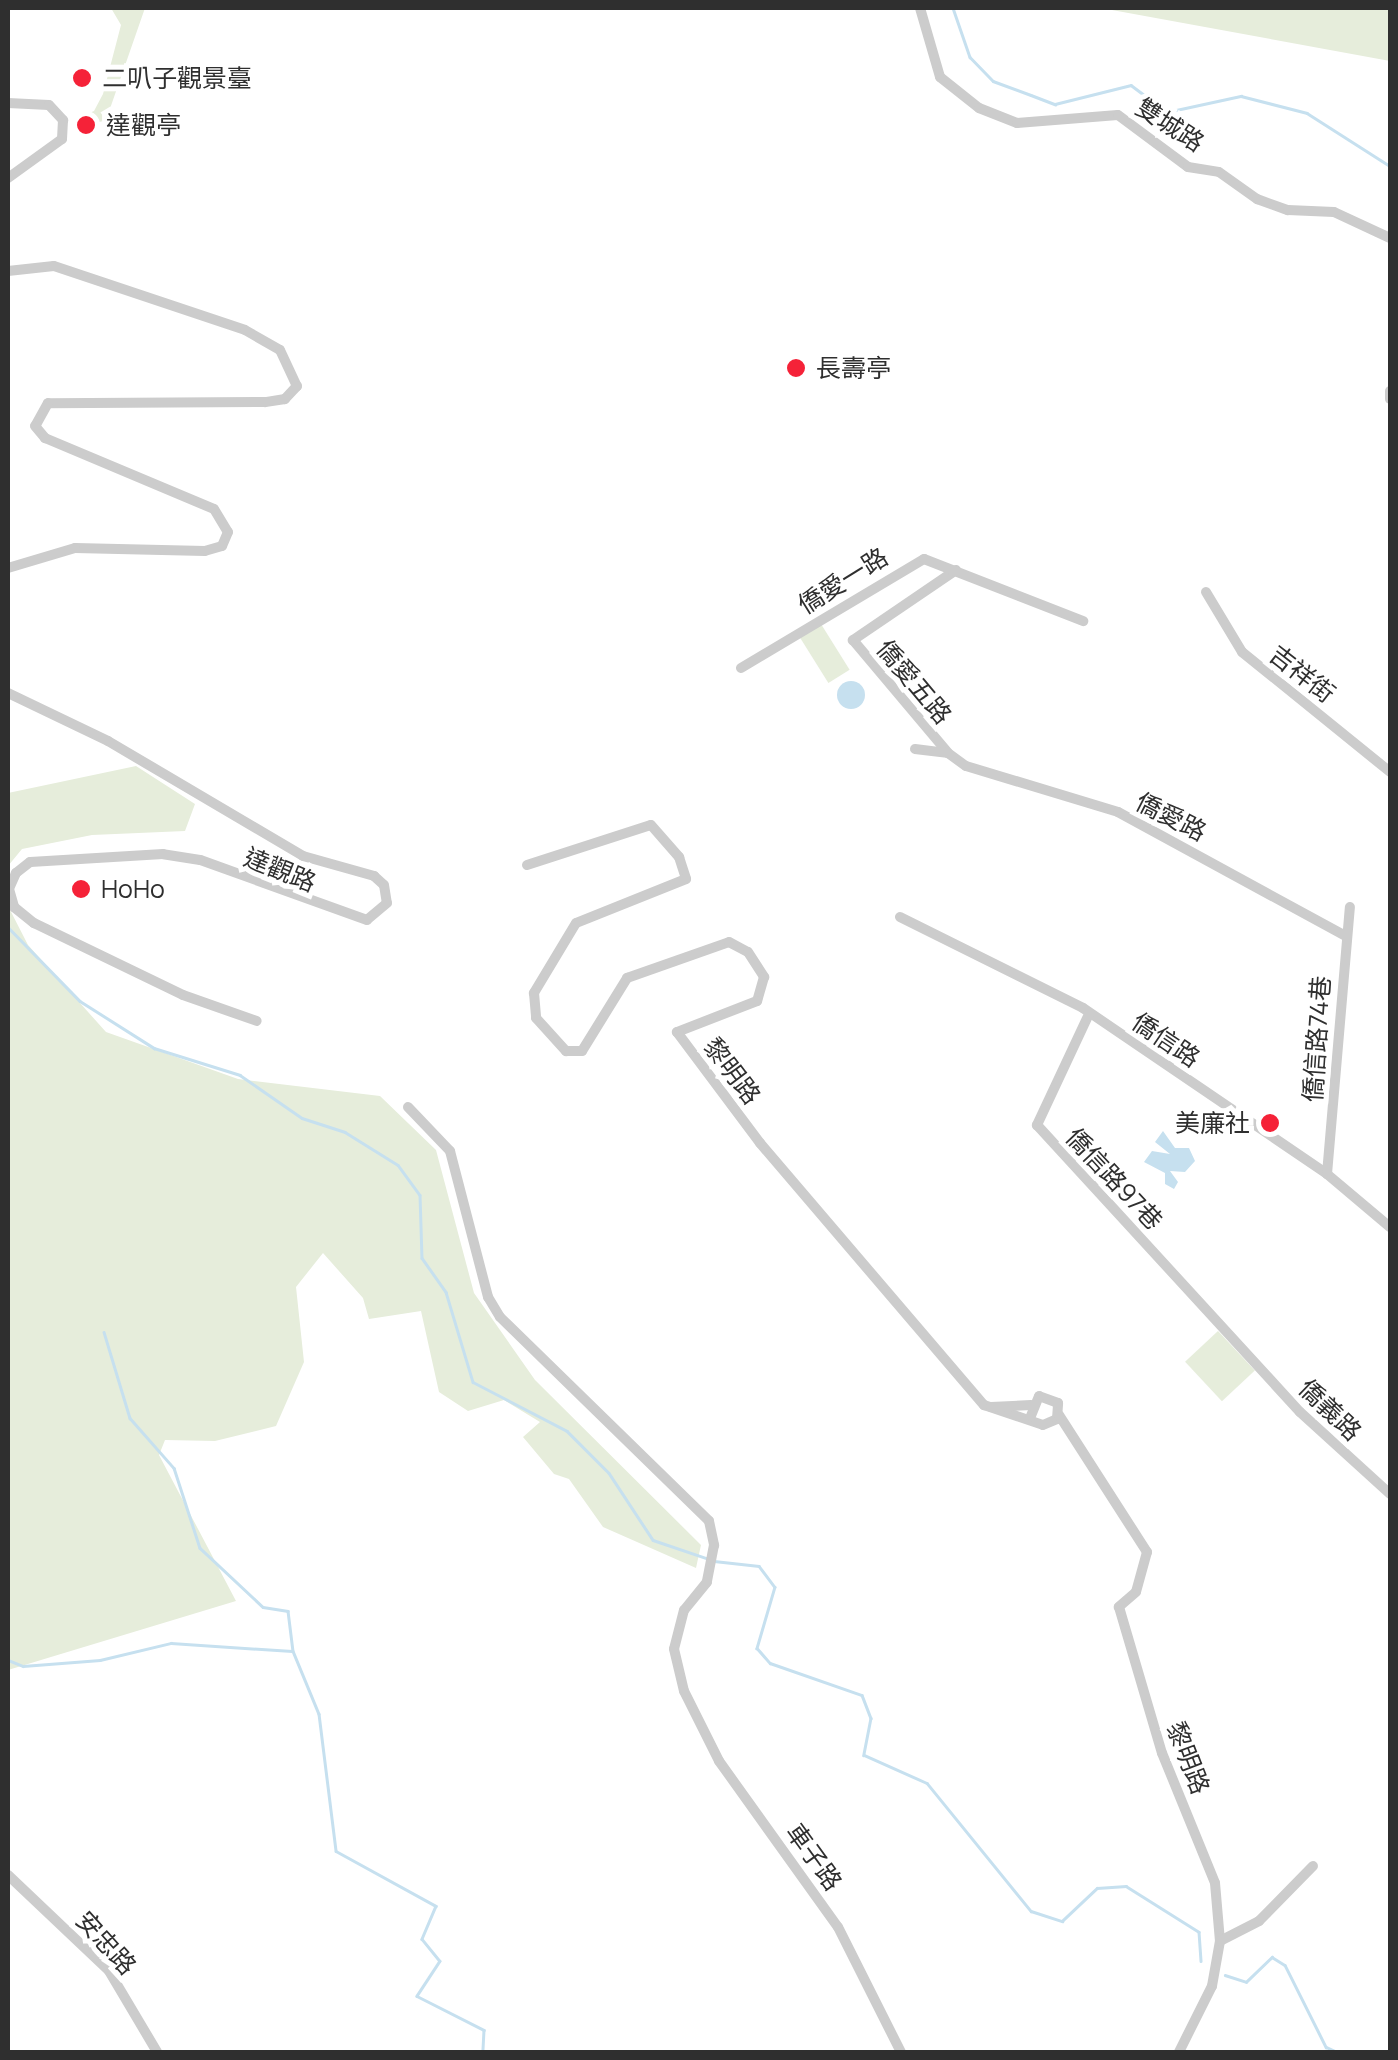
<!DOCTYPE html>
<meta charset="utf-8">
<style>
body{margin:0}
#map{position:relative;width:1398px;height:2060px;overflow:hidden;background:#fff;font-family:Manrope,"Noto Sans TC",sans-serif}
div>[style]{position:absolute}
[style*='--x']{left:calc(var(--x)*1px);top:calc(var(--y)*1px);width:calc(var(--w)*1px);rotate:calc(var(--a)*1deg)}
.green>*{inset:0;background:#e6eddb;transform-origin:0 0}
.water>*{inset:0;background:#c6e0ef}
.round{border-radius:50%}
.stream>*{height:2.5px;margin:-1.25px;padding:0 1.25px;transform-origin:1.25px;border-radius:1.25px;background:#c6e0ef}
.minor>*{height:10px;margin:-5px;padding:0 5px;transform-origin:5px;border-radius:5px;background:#ccc}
.dots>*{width:28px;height:28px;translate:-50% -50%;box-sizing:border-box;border:5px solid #fff;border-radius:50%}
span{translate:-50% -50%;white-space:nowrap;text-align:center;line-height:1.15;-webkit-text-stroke:10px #fff;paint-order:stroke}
.poi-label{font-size:25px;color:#2f2f2f}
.left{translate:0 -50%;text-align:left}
.right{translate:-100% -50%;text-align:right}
.street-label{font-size:25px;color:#2f2f2f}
.frame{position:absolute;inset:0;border:10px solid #2f2f2f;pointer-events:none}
</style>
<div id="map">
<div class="green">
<div style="clip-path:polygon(111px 8px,145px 8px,105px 123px,76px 130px,75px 119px,94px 111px,103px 94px,121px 25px)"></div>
<div style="clip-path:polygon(1101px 8px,1390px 8px,1390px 61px)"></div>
<div style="left:821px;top:624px;width:54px;height:25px;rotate:58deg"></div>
<div style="clip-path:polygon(136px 766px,195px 804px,185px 831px,92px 835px,22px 849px,8px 866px,8px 793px)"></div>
<div style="clip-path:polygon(8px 906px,28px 945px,106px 1032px,238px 1079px,380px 1096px,436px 1150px,474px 1293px,535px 1380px,701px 1545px,696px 1568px,603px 1527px,569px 1479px,554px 1474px,523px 1437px,540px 1422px,504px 1400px,468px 1411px,439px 1392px,421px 1311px,369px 1319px,363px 1298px,323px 1253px,296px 1287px,304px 1362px,276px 1426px,215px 1441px,165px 1440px,159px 1455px,236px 1601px,8px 1670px)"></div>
<div style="left:1218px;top:1331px;width:54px;height:45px;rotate:47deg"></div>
</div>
<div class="water">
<div class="round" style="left:837px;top:681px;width:28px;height:28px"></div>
<div style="clip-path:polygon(1163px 1131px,1175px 1148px,1189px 1148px,1195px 1161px,1185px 1172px,1170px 1171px,1178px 1182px,1174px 1189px,1165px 1184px,1165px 1173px,1144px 1162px,1152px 1151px,1170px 1154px,1155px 1142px)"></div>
</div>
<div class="stream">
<div style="--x:953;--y:8;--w:52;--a:70.9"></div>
<div style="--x:970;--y:57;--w:33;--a:46"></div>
<div style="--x:993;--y:81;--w:40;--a:20.2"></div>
<div style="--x:1031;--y:95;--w:26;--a:21"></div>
<div style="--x:1055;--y:104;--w:78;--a:-14"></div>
<div style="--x:1131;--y:85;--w:45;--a:36.9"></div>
<div style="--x:1167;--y:112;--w:76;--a:-12.2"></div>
<div style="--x:1241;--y:96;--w:68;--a:14.4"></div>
<div style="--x:1307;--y:113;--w:98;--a:32.6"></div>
<div style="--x:8;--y:927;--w:103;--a:45.8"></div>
<div style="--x:80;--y:1001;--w:88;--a:32.4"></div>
<div style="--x:154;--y:1048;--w:90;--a:17.4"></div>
<div style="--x:240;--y:1075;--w:75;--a:34.7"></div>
<div style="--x:302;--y:1118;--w:45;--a:18"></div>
<div style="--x:345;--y:1132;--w:62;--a:31.9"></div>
<div style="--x:398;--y:1165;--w:37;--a:54"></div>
<div style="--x:420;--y:1195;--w:63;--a:88.2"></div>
<div style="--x:422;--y:1258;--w:42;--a:54.8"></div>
<div style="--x:446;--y:1292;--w:94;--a:73.3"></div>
<div style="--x:473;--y:1382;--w:106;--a:27.5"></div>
<div style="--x:567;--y:1431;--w:59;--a:45"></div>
<div style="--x:609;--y:1473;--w:80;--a:56.7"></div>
<div style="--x:653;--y:1540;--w:56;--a:18.8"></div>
<div style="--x:104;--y:1332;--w:90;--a:73.2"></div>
<div style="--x:130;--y:1418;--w:67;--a:48.7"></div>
<div style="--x:174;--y:1468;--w:84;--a:72"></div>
<div style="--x:200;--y:1548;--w:86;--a:43.1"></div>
<div style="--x:263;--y:1607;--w:25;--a:9"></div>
<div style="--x:288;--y:1611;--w:40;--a:82.9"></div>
<div style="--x:293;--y:1651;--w:68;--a:67.6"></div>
<div style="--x:319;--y:1714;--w:138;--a:82.9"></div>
<div style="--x:336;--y:1851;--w:114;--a:28.8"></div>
<div style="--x:436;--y:1906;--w:36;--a:113"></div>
<div style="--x:422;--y:1939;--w:28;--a:51"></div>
<div style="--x:440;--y:1961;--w:42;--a:123.3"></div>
<div style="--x:417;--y:1996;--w:75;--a:26.9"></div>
<div style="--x:484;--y:2030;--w:22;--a:93"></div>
<div style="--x:714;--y:1561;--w:45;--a:6.3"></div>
<div style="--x:759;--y:1566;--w:26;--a:53"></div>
<div style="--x:775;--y:1587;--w:64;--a:106.4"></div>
<div style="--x:757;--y:1648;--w:20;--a:49"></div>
<div style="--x:770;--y:1663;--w:97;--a:19.2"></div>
<div style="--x:862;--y:1695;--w:25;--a:69"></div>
<div style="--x:871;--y:1718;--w:38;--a:101"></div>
<div style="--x:864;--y:1755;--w:69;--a:24"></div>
<div style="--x:927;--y:1783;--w:165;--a:50.9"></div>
<div style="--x:1031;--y:1911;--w:33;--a:18"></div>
<div style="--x:1062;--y:1921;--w:48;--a:-43.3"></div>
<div style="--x:1097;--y:1888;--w:29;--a:-4"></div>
<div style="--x:1126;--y:1886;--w:86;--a:32.2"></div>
<div style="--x:1199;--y:1932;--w:29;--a:86"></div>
<div style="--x:8;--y:1660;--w:16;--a:22"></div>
<div style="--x:23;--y:1666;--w:77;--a:-4.5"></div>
<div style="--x:100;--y:1660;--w:73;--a:-13.5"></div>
<div style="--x:171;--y:1643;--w:121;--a:3.8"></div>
<div style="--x:1225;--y:1975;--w:22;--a:18"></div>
<div style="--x:1246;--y:1982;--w:36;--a:-44"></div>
<div style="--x:1272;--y:1957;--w:15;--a:32"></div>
<div style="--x:1285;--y:1965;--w:92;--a:63.4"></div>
<div style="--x:1326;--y:2047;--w:12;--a:24"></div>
</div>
<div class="minor">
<div style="--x:920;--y:8;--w:72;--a:73.8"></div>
<div style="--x:940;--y:77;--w:50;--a:38.5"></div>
<div style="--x:979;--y:108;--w:41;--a:21.5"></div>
<div style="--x:1017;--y:123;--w:101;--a:-4.5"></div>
<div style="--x:1118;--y:115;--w:87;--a:36.6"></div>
<div style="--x:1188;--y:167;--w:31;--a:9"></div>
<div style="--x:1219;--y:172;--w:47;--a:35.4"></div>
<div style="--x:1257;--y:199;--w:33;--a:20"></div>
<div style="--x:1288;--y:210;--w:46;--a:2.5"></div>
<div style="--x:1334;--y:212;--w:62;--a:24.9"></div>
<div style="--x:8;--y:103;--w:41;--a:2.8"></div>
<div style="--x:49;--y:105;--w:21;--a:47"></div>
<div style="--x:63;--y:120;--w:19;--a:93"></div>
<div style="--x:62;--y:139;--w:67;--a:144.2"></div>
<div style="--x:8;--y:271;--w:46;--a:-6.2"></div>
<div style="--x:54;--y:266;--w:201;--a:18.5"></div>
<div style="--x:245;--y:330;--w:40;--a:29.7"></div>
<div style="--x:280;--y:350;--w:40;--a:65"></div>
<div style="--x:297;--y:386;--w:18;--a:133"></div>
<div style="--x:285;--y:399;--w:20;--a:171"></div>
<div style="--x:265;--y:402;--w:217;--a:179.7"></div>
<div style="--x:48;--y:403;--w:26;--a:119"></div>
<div style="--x:35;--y:426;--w:16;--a:50"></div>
<div style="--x:45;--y:438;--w:183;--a:22.8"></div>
<div style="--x:214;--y:509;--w:27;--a:59"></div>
<div style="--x:228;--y:532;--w:15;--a:113"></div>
<div style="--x:222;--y:546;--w:18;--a:164"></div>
<div style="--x:205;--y:551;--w:130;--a:-178.7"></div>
<div style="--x:75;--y:548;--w:70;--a:163.4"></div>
<div style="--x:1390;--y:391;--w:8;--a:90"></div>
<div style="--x:956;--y:570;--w:125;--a:145.8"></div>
<div style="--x:853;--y:640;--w:148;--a:49.9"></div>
<div style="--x:948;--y:753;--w:22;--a:36"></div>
<div style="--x:966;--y:766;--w:159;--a:16.8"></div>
<div style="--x:1118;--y:812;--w:259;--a:28.6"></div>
<div style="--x:1206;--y:592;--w:70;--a:59"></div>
<div style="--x:1242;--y:652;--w:191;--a:39"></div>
<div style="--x:741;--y:668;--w:213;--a:-30.8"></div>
<div style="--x:924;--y:559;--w:171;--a:21.3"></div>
<div style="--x:8;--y:693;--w:111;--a:25.6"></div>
<div style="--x:108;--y:741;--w:226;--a:30.5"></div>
<div style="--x:303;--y:856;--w:74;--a:15.7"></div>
<div style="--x:374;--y:876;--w:13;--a:42"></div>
<div style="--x:384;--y:885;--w:18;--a:81"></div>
<div style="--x:387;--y:903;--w:26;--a:140"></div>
<div style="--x:367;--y:920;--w:177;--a:-160.2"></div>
<div style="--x:200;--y:860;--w:37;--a:-171"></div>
<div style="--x:163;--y:854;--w:133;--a:176.6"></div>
<div style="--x:30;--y:862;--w:18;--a:142"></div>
<div style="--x:16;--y:873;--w:17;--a:114"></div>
<div style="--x:9;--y:889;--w:19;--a:74"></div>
<div style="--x:14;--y:907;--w:26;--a:39"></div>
<div style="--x:34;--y:923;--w:165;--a:25.8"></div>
<div style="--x:183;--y:995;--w:78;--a:19.4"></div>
<div style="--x:915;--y:749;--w:32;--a:7"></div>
<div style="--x:527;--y:865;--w:130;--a:-17.9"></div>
<div style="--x:651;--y:825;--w:43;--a:48.8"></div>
<div style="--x:679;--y:857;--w:23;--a:72"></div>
<div style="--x:686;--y:879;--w:118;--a:158.2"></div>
<div style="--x:576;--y:923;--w:82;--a:121"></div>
<div style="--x:534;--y:993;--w:25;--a:85"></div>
<div style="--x:536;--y:1018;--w:45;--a:47.7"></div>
<div style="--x:566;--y:1051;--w:16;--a:0"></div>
<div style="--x:582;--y:1051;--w:86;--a:-58.3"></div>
<div style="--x:627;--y:978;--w:108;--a:-19.4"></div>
<div style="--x:729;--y:942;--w:21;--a:28"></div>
<div style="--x:748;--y:952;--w:30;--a:57"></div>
<div style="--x:764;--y:977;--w:25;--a:106"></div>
<div style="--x:757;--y:1001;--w:86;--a:158.8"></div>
<div style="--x:677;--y:1032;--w:139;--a:53.2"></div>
<div style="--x:760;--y:1143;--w:345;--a:49.5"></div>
<div style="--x:984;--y:1405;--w:62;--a:18.7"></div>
<div style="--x:1043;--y:1425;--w:15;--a:-23"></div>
<div style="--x:1057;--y:1419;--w:16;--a:-86"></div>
<div style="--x:1058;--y:1403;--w:20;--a:-160"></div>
<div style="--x:1039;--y:1396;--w:22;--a:112"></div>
<div style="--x:900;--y:917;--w:204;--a:26.4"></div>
<div style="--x:1083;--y:1008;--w:295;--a:34.2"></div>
<div style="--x:1327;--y:1174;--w:82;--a:40.1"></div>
<div style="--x:1089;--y:1014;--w:123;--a:115.1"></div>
<div style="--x:1037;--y:1125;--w:389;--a:47.5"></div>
<div style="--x:1300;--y:1412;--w:122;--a:42.3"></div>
<div style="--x:408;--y:1107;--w:61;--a:46.3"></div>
<div style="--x:450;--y:1151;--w:151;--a:75.4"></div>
<div style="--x:488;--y:1297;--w:23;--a:59"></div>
<div style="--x:500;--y:1317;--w:292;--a:44.3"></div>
<div style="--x:709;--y:1521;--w:25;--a:78"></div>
<div style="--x:714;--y:1545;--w:38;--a:101"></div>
<div style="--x:707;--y:1582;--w:36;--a:129"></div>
<div style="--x:684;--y:1610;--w:40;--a:104.4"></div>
<div style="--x:674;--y:1649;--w:43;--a:76.6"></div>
<div style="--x:684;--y:1691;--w:78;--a:63.4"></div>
<div style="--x:719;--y:1761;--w:204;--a:54.4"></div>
<div style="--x:838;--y:1927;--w:140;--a:63.3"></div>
<div style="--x:1327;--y:1174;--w:268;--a:-85.1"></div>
<div style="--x:991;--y:1407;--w:40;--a:-2.9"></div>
<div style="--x:1059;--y:1415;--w:163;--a:57.3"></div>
<div style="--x:1147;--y:1552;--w:41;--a:105.4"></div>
<div style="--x:1136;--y:1592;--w:23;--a:139"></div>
<div style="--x:1119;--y:1607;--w:152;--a:73.6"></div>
<div style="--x:1162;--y:1753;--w:140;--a:67.8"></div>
<div style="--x:1215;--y:1883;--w:58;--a:85.1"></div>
<div style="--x:1220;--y:1941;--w:46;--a:100.1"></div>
<div style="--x:1212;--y:1986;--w:74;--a:116.6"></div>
<div style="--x:8;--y:1875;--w:139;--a:43.5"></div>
<div style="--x:109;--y:1971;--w:94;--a:59.3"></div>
<div style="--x:1220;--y:1941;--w:44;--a:-27.1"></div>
<div style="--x:1259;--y:1921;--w:77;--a:-45.5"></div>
</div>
<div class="dots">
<div style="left:82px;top:78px;background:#f52238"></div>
<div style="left:86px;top:125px;background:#f52238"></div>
<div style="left:796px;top:368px;background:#f52238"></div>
<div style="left:81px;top:889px;background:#f52238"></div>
<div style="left:1270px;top:1123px;background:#f52238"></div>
</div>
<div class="poi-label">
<span class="left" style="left:102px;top:78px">二叭子觀景臺</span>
<span class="left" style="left:106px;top:125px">達觀亭</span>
<span class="left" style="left:816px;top:368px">長壽亭</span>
<span class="left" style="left:101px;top:889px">HoHo</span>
<span class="right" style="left:1250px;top:1123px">美廉社</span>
</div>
<div class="street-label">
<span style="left:1170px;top:125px;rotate:33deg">雙城路</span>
<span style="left:843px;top:581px;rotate:-32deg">僑愛一路</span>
<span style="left:1302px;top:674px;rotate:38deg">吉祥街</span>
<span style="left:914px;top:682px;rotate:50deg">僑愛五路</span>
<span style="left:1171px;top:817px;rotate:27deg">僑愛路</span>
<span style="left:280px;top:870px;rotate:22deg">達觀路</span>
<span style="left:1317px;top:1039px;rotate:-86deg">僑信路74巷</span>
<span style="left:1166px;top:1040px;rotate:34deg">僑信路</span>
<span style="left:732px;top:1071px;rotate:53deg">黎明路</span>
<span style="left:1114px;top:1179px;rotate:47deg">僑信路97巷</span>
<span style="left:1330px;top:1410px;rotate:44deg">僑義路</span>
<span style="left:1188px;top:1758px;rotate:69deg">黎明路</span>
<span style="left:814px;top:1857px;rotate:54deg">車子路</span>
<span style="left:106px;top:1943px;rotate:48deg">安忠路</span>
</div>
<div class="frame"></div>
</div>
